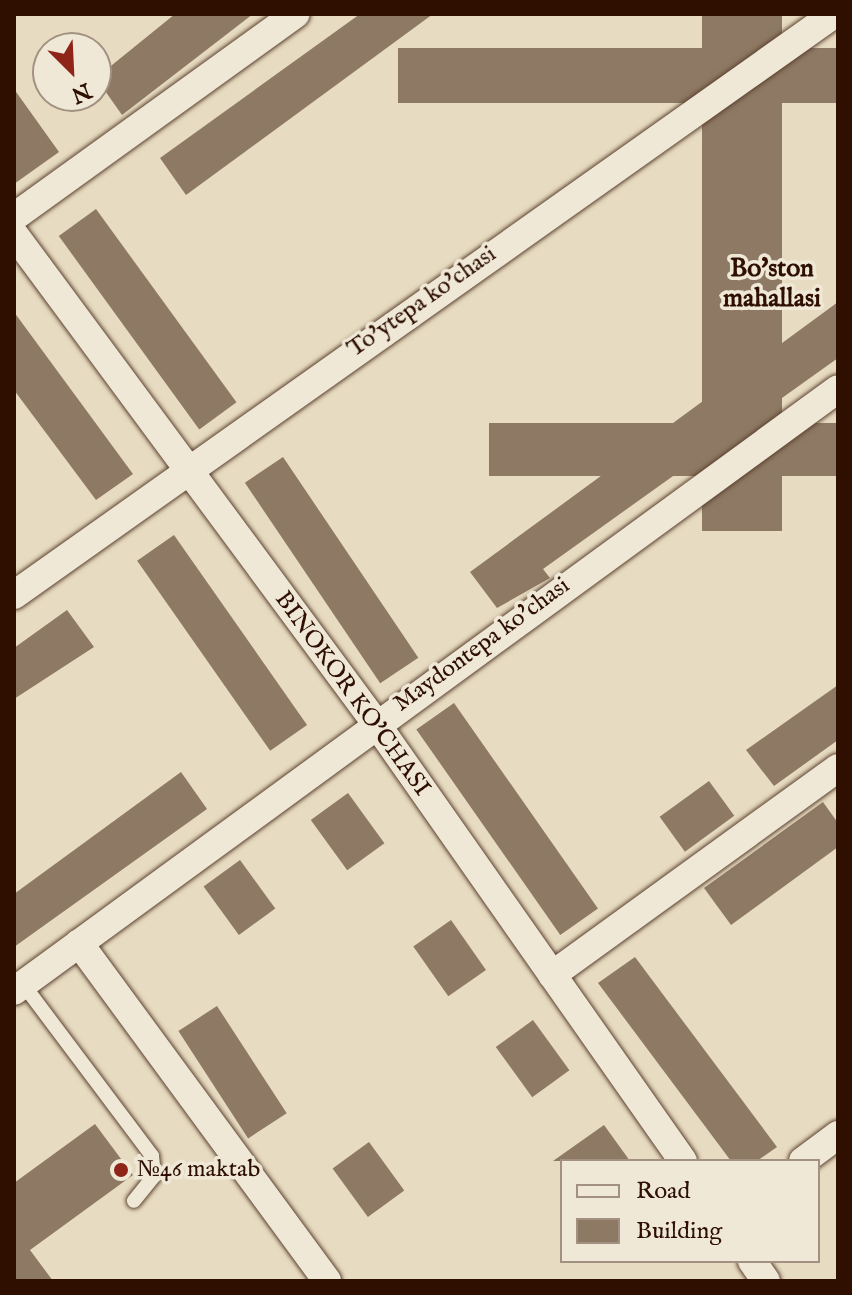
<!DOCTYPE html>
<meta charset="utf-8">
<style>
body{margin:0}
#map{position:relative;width:852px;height:1295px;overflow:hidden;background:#e7dbc1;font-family:"IM FELL English",serif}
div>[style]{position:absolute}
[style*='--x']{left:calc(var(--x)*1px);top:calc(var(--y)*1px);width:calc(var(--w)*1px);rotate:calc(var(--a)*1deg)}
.building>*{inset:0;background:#8e7964;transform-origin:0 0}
.roads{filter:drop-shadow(0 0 2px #5c4230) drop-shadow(0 0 2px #5c4230)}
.lane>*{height:14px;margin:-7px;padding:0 7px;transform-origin:7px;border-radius:7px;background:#efe8d7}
.street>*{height:28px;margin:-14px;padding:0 14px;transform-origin:14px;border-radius:14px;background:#efe8d7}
.dots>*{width:22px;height:22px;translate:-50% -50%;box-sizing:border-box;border:4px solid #efe8d7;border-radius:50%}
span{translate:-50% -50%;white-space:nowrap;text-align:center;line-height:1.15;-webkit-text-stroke:7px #efe8d7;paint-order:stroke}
.street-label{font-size:24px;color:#2e0f00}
.poi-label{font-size:24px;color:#2e0f00}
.left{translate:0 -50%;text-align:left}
.neighbourhood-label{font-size:26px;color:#2e0f00;font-weight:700}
.frame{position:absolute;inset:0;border:16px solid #2e0f00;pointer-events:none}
.legend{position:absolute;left:560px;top:1159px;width:260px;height:104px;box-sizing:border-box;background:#efe8d7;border:2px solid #a29181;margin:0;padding:10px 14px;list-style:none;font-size:24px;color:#2e0f00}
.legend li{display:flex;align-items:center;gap:16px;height:40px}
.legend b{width:40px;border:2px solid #a29181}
.north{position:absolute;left:32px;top:32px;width:80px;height:80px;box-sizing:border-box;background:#efe8d7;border:2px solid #a29181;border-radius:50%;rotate:156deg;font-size:22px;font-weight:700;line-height:32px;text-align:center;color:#2e0f00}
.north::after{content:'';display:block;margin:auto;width:28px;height:36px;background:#8f2418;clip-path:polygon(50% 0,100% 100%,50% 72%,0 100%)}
</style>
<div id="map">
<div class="building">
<div style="clip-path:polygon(175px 14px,253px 14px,122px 115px,96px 78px)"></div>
<div style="clip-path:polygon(360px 14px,433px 14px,186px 195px,160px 158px)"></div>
<div style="left:702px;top:14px;width:80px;height:517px"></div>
<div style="left:838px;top:48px;width:55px;height:440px;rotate:90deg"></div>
<div style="clip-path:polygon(14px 89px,59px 152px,14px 184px)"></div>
<div style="left:96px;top:209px;width:239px;height:46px;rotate:54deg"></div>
<div style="clip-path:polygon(838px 302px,838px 358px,543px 569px,550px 578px,497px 608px,470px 572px)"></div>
<div style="clip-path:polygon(14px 312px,133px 474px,96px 500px,14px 390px)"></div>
<div style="left:838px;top:423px;width:53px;height:349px;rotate:90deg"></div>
<div style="left:283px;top:457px;width:242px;height:46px;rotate:56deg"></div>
<div style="left:174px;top:535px;width:232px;height:45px;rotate:55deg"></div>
<div style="clip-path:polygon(67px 610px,94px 647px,14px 699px,14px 648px)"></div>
<div style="clip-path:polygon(838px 685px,838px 740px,774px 786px,746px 750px)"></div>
<div style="left:454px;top:703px;width:251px;height:46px;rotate:55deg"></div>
<div style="clip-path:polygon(181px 772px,207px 809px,14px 947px,14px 894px)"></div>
<div style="left:709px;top:781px;width:43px;height:61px;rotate:54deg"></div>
<div style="left:348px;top:793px;width:62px;height:46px;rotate:54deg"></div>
<div style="clip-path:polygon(823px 802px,838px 823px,838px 847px,731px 925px,704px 888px)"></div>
<div style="left:240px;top:860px;width:60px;height:45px;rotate:54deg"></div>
<div style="left:451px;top:920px;width:61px;height:46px;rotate:55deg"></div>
<div style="clip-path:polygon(635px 957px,777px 1147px,757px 1161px,731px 1161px,598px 983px)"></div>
<div style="left:217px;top:1006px;width:128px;height:46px;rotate:57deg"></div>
<div style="left:533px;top:1020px;width:62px;height:46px;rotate:54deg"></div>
<div style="clip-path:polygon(95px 1124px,133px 1175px,30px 1250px,53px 1281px,14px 1281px,14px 1183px)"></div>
<div style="clip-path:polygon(604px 1125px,630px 1161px,553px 1161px)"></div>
<div style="left:369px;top:1142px;width:60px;height:45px;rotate:54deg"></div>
</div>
<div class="roads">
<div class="lane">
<div style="--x:23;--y:984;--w:215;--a:53.1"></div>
<div style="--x:152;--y:1156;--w:20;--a:84"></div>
<div style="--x:154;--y:1176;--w:32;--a:129"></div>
</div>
<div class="street">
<div style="--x:14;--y:217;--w:347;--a:-35.8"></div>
<div style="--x:14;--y:234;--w:607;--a:53.51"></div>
<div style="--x:375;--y:722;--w:536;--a:54.95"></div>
<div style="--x:14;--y:595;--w:1005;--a:-35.32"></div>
<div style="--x:79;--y:943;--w:419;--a:53.7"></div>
<div style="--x:552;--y:975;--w:353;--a:-35.9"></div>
<div style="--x:14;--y:991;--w:1020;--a:-36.15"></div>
<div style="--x:803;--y:1161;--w:44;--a:-36.6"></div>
<div style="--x:752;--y:1261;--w:24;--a:55"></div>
</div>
</div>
<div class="dots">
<div style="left:121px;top:1170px;background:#8f2418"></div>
</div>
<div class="street-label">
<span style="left:422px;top:302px;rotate:-35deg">To'ytepa ko'chasi</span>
<span style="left:482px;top:645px;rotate:-36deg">Maydontepa ko'chasi</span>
<span style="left:352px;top:694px;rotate:54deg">BINOKOR KO'CHASI</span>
</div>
<div class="poi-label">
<span class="left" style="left:137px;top:1170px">№46 maktab</span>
</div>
<div class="neighbourhood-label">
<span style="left:772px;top:284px">Bo'ston<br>mahallasi</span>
</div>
<div class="frame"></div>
<ul class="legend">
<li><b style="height:10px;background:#efe8d7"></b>Road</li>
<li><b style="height:22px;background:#8e7964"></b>Building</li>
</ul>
<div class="north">N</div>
</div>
